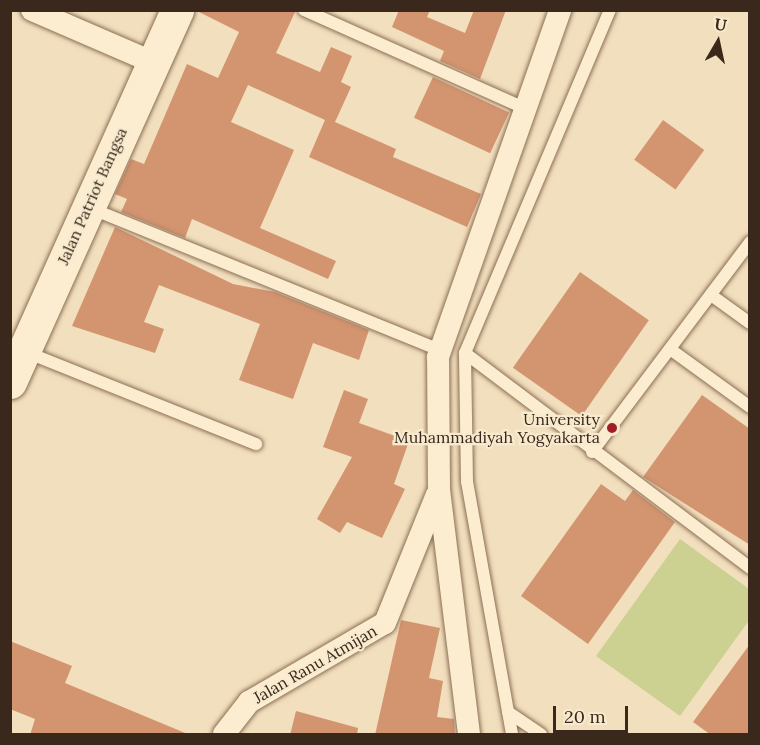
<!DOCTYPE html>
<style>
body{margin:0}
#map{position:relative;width:760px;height:745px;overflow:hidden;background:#f2dfbd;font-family:Lora,serif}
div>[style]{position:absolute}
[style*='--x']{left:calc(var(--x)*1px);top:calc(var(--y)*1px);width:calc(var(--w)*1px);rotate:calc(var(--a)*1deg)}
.green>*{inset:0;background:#ccd091}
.building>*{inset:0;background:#d39470;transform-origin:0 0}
.roads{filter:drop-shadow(0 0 2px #8b6f55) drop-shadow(0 0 2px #8b6f55)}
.lane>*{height:12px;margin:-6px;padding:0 6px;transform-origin:6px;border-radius:6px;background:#fcedd1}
.street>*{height:22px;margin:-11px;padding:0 11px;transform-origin:11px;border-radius:11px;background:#fcedd1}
.secondary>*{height:33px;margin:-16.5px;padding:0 16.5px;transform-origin:16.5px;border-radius:16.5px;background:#fcedd1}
.dots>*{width:16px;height:16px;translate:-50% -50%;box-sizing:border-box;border:3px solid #f8eace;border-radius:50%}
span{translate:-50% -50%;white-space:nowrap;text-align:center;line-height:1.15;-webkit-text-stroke:4.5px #f8eace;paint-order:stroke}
.street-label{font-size:16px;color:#39281b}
.poi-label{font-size:16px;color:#39281b}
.right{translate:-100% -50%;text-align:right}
.frame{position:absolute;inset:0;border:12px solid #39281b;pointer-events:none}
.north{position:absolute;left:688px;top:12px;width:60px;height:60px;-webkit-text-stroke:4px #f8eace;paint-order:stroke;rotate:9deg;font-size:16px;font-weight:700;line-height:24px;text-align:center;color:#39281b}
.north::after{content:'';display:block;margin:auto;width:21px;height:27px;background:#39281b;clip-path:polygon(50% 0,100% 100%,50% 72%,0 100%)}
.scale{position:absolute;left:553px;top:706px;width:75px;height:27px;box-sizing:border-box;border:3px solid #39281b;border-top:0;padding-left:8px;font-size:18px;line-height:21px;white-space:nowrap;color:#39281b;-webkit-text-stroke:4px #f8eace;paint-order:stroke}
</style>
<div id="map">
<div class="green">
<div style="clip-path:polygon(680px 539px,749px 589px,750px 619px,680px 716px,596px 656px)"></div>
</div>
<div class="building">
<div style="clip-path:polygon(195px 10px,296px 10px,276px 53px,320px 72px,331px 47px,352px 56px,341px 82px,351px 87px,335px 122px,396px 149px,393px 157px,481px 194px,467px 227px,309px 157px,325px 120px,248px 85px,231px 122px,294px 150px,260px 228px,336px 261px,328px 279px,192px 219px,185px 238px,121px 212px,127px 199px,115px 194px,131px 159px,144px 164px,187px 64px,218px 78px,239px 32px)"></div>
<div style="clip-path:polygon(399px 10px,430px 10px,427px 17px,465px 33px,474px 10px,506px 10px,480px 79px,440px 61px,444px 51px,392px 27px)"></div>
<div style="left:433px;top:77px;width:84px;height:45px;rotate:25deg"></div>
<div style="left:663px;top:120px;width:51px;height:49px;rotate:36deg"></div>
<div style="clip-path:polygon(115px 227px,233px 284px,275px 292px,369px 330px,359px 360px,313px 343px,293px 399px,239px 380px,260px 324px,159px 285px,144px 322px,164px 329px,155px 353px,72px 326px)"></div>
<div style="left:580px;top:272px;width:84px;height:117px;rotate:35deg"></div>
<div style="clip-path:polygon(344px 390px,368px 399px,359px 423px,409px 441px,394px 484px,405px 489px,382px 538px,347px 522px,340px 533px,317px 519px,352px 457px,323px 447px)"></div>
<div style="clip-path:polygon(702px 395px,750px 429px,750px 545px,643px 477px)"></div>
<div style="clip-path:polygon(601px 484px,625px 501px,633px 490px,675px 522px,588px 644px,521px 596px)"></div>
<div style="clip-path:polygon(401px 620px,440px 628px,429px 678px,443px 681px,437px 717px,454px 719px,455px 735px,375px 735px)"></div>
<div style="clip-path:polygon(10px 641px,72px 666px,65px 683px,190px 735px,30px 735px,35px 719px,10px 709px)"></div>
<div style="clip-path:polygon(750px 644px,750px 735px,711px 735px,693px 722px)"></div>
<div style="clip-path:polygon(296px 711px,358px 728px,357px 735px,290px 735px)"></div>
</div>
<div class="roads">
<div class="lane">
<div style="--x:304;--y:10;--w:243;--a:24"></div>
<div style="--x:90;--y:208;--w:377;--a:22.1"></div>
<div style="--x:711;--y:295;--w:48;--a:35.7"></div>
<div style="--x:670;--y:349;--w:99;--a:35.9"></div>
<div style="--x:26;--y:352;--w:248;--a:21.8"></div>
<div style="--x:465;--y:353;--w:357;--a:37"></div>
<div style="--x:592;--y:452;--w:263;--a:-53"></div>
<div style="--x:508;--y:712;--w:40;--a:34"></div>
<div style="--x:512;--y:734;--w:256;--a:-100.1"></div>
<div style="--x:467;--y:482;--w:129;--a:-90.9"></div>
<div style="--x:465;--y:353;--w:372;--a:-67.1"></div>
</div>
<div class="street">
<div style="--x:32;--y:10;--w:131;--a:23.4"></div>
<div style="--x:224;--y:734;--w:41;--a:-52"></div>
<div style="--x:249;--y:702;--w:157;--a:-30.2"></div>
<div style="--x:385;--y:623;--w:139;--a:-68"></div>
<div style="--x:469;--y:734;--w:246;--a:-97"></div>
<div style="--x:439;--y:490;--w:133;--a:-90.4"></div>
<div style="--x:438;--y:357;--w:368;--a:-70.6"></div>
</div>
<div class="secondary">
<div style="--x:10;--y:382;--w:408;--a:-65.8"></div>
</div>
</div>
<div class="dots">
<div style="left:612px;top:428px;background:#a01f27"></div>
</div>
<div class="street-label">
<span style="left:92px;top:196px;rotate:-66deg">Jalan Patriot Bangsa</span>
<span style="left:315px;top:664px;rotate:-30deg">Jalan Ranu Atmijan</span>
</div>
<div class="poi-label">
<span class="right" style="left:600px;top:428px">University<br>Muhammadiyah Yogyakarta</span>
</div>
<div class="frame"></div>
<div class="north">U</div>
<div class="scale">20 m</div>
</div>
